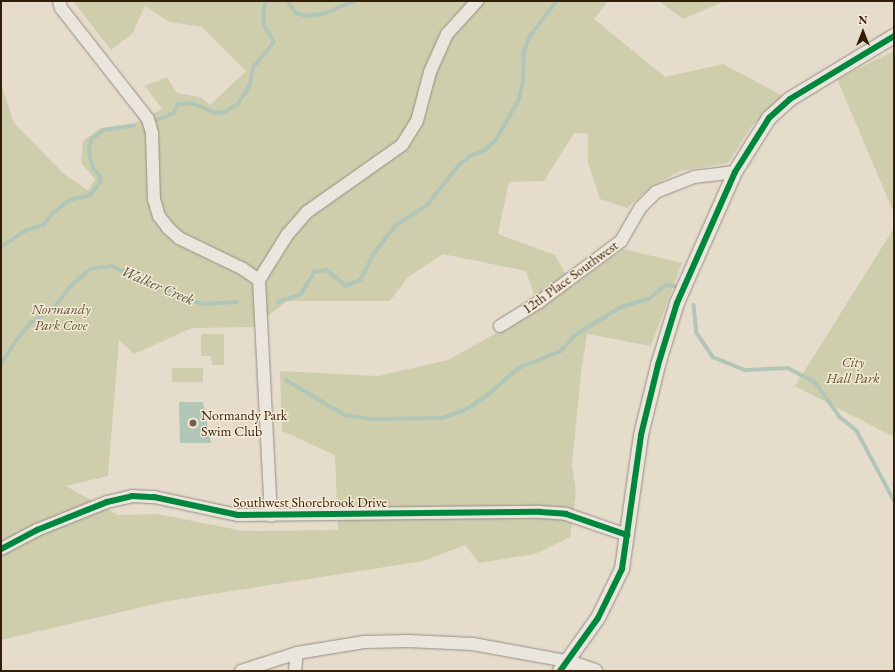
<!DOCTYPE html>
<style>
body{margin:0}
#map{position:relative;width:895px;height:672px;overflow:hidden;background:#e6dccc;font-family:"EB Garamond",serif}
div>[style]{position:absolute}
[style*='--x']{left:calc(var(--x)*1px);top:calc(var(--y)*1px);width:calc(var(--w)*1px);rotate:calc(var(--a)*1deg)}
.green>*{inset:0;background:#ceceac;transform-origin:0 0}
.water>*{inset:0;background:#b2c6b8}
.stream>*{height:3.5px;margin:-1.75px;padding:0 1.75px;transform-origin:1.75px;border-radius:1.75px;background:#b2c6b8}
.roads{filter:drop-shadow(0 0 1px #968d82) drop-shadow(0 0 1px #968d82)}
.minor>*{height:12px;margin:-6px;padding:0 6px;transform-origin:6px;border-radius:6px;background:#eae6de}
.tertiary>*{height:14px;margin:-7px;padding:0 7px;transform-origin:7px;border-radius:7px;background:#eae6de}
.cycleway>*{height:6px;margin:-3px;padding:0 3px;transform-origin:3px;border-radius:3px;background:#00873e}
.dots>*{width:11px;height:11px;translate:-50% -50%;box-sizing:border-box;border:2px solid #f5ebd7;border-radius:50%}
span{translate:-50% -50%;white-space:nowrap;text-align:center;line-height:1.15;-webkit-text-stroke:3px #f5ebd7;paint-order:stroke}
.street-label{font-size:14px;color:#331d09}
.park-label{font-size:14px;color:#5c4f32;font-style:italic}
.poi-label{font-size:14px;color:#331d09}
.left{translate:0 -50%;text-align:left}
.water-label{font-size:15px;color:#524d3b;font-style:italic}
.frame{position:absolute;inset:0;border:2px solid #331d09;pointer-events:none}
.north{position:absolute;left:843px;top:12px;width:40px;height:40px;-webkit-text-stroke:3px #f5ebd7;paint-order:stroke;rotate:0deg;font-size:11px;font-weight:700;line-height:16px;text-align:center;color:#331d09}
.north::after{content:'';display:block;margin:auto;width:14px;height:18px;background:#331d09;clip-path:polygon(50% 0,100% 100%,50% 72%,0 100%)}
</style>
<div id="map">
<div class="green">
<div style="clip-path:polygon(evenodd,73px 1px,608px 1px,594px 19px,665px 77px,723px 64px,783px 96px,751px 127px,728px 163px,680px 171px,651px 187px,627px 208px,600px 199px,588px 162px,588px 134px,574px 133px,544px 181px,509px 182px,498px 234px,555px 255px,572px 286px,623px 249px,682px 263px,651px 346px,587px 334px,581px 374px,572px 464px,576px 494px,570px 537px,535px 554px,479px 563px,465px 545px,424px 561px,168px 601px,1px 640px,1px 84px,14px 123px,64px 174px,88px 190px,95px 179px,81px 163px,83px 141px,100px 128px,135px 123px,162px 109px,145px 86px,167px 77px,177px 93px,200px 97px,210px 105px,246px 71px,202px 27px,169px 22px,145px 6px,132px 34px,111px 50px,73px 1px,443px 254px,526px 271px,539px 309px,448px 360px,378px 376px,280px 371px,282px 431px,335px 455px,338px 530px,243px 531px,158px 514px,118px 515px,66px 486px,108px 476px,119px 340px,134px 354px,192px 328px,254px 327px,287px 301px,390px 301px,408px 277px,443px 254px)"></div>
<div style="clip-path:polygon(659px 1px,725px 1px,683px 19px)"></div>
<div style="clip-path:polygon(894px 51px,894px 213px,837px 79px)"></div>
<div style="clip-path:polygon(894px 228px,894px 437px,795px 386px)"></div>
<div style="clip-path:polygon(201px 334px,224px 334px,224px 365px,212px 365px,211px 356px,201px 356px)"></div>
<div style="left:172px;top:368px;width:31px;height:14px"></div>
</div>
<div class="water">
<div style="clip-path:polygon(179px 402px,203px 402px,211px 443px,180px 443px)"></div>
</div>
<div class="stream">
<div style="--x:288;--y:1;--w:14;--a:56"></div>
<div style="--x:296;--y:13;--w:11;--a:15"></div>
<div style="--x:307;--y:16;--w:19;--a:-9"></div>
<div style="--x:326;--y:13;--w:30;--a:-23"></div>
<div style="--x:157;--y:120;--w:18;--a:-22"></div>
<div style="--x:174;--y:113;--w:9;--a:-69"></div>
<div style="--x:177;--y:105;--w:15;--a:-8"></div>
<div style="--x:192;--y:103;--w:25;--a:23"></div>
<div style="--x:215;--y:113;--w:10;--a:-6"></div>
<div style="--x:225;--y:112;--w:15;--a:-32"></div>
<div style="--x:238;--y:104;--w:22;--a:-58"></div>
<div style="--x:250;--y:85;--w:17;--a:-80"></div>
<div style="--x:253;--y:68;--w:33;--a:-51"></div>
<div style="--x:274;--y:42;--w:19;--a:-122"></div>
<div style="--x:264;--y:26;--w:14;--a:-94"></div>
<div style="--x:263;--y:12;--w:11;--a:-75"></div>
<div style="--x:1;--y:247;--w:29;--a:-34"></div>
<div style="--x:25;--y:231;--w:20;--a:-18"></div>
<div style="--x:44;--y:225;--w:14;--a:-54"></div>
<div style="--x:52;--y:214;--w:22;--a:-39"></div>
<div style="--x:69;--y:200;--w:22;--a:-13"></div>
<div style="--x:90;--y:195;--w:16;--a:-50"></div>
<div style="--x:100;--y:183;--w:6;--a:-90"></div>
<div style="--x:100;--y:177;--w:11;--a:-128"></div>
<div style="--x:93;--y:168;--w:10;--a:-107"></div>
<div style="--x:90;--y:158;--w:10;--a:-96"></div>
<div style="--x:89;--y:148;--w:9;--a:-72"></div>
<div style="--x:92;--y:139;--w:15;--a:-37"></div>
<div style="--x:104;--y:130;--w:30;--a:-8"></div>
<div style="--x:278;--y:302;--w:24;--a:-19"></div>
<div style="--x:301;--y:294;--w:26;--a:-59"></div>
<div style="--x:314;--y:272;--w:13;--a:-9"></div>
<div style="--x:327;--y:270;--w:25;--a:40"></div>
<div style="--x:346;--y:286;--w:15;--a:-23"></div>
<div style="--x:360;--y:280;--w:32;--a:-62"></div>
<div style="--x:375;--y:252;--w:33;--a:-52"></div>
<div style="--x:395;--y:226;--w:38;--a:-33"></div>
<div style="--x:427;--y:205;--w:51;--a:-51.3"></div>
<div style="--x:459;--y:165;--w:14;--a:-39"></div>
<div style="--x:470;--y:156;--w:16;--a:-22"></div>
<div style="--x:485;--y:150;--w:15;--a:-42"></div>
<div style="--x:496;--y:140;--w:47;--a:-60.7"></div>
<div style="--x:519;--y:99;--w:18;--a:-77"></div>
<div style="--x:523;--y:81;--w:30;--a:-88"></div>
<div style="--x:524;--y:51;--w:16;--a:-68"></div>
<div style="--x:530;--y:36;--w:44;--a:-52.4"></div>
<div style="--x:694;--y:305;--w:28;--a:84"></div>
<div style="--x:697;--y:333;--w:29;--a:56"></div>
<div style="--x:713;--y:357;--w:35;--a:22"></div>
<div style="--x:746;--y:370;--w:42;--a:-2.7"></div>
<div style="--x:788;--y:368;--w:32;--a:28"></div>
<div style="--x:816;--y:383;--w:42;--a:54.8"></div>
<div style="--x:840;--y:417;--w:22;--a:39"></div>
<div style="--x:857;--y:431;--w:78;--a:61.8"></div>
<div style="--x:1;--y:364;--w:30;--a:-57"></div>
<div style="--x:17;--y:339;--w:23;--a:-49"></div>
<div style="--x:32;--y:322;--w:23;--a:-31"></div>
<div style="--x:52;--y:310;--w:29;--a:-52"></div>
<div style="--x:70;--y:287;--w:27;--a:-42"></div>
<div style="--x:90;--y:269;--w:22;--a:-8"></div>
<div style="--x:112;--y:266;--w:97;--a:23.1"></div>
<div style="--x:201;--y:304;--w:36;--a:-3"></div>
<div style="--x:286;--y:380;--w:69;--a:30.7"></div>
<div style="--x:345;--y:415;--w:25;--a:9"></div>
<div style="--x:370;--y:419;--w:72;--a:-0.8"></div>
<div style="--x:442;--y:418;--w:24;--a:-19"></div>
<div style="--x:465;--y:410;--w:24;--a:-33"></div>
<div style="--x:485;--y:397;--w:45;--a:-40.5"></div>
<div style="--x:519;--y:368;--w:45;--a:-22"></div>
<div style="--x:561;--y:351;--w:20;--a:-49"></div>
<div style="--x:574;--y:336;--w:55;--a:-31.7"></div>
<div style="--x:621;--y:307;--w:30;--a:-17"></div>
<div style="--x:650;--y:298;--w:21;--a:-39"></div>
<div style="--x:666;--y:285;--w:9;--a:6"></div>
</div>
<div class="roads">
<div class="minor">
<div style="--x:59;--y:1;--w:7;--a:74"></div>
<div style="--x:61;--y:8;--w:141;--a:51.9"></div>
<div style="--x:148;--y:119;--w:15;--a:74"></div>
<div style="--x:152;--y:133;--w:66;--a:88.3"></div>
<div style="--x:154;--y:199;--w:18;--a:74"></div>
<div style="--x:159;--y:216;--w:15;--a:53"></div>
<div style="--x:168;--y:228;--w:15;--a:42"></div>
<div style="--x:179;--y:238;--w:71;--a:25.8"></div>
<div style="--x:243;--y:269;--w:19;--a:35"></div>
<div style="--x:259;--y:280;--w:53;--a:-58.1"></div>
<div style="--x:287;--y:235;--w:30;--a:-49"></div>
<div style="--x:307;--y:212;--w:116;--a:-35.2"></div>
<div style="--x:402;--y:145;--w:28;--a:-58"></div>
<div style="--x:417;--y:121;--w:51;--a:-75.1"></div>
<div style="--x:430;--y:72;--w:42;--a:-65.9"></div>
<div style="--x:447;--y:34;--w:45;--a:-47.7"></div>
<div style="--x:259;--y:280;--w:236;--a:87.1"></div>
<div style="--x:500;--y:326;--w:46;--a:-31.6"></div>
<div style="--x:539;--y:302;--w:102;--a:-36.6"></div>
<div style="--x:621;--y:241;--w:39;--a:-60"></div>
<div style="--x:641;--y:207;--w:21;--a:-45"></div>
<div style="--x:656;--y:192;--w:41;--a:-21.5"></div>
<div style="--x:694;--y:177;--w:41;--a:-7"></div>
<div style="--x:1;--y:549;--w:41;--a:-27.8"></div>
<div style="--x:37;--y:530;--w:75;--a:-21.8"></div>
<div style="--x:107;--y:502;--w:26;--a:-13"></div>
<div style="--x:132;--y:496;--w:22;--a:3"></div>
<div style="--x:154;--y:497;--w:86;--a:12.1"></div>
<div style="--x:238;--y:515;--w:302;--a:-0.6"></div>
<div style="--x:540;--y:512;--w:26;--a:4"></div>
<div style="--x:566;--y:514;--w:65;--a:19"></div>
<div style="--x:241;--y:671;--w:59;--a:-17.8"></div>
<div style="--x:297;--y:653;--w:68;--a:-9.3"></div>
<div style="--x:364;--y:642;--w:44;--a:-1.3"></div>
<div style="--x:408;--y:641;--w:65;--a:2.6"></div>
<div style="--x:473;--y:644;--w:95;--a:10.4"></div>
<div style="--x:295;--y:671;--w:18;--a:-84"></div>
</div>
<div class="tertiary">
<div style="--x:566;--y:661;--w:31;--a:19"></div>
<div style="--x:560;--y:671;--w:65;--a:-54.4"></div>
<div style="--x:598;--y:618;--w:55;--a:-63.9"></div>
<div style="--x:622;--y:569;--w:135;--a:-81.9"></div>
<div style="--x:641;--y:435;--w:72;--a:-76.3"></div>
<div style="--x:658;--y:365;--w:65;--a:-73"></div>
<div style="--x:677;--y:303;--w:143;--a:-66.1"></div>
<div style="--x:735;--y:172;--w:64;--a:-57.8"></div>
<div style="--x:769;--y:118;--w:28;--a:-42"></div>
<div style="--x:790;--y:99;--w:122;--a:-31.2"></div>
</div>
</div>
<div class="cycleway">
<div style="--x:1;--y:549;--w:41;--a:-27.8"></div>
<div style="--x:37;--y:530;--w:75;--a:-21.8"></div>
<div style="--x:107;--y:502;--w:26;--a:-13"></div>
<div style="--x:132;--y:496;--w:22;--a:3"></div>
<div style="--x:154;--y:497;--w:86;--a:12.1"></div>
<div style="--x:238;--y:515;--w:302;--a:-0.6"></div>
<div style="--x:540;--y:512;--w:26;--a:4"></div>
<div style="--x:566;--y:514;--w:65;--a:19"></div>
<div style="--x:560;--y:671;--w:65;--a:-54.4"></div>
<div style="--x:598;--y:618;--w:55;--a:-63.9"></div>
<div style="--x:622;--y:569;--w:135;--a:-81.9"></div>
<div style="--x:641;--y:435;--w:72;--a:-76.3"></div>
<div style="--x:658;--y:365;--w:65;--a:-73"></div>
<div style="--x:677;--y:303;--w:143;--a:-66.1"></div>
<div style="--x:735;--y:172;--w:64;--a:-57.8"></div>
<div style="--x:769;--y:118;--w:28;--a:-42"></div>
<div style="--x:790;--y:99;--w:122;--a:-31.2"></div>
</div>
<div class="dots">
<div style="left:193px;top:423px;background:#72604d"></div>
</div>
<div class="street-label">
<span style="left:570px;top:277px;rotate:-36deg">12th Place Southwest</span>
<span style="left:310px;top:502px">Southwest Shorebrook Drive</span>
</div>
<div class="park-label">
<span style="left:61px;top:317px">Normandy<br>Park Cove</span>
<span style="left:853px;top:370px">City<br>Hall Park</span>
</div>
<div class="poi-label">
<span class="left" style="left:201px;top:423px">Normandy Park<br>Swim Club</span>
</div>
<div class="water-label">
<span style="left:158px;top:285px;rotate:23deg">Walker Creek</span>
</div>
<div class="frame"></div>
<div class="north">N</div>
</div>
